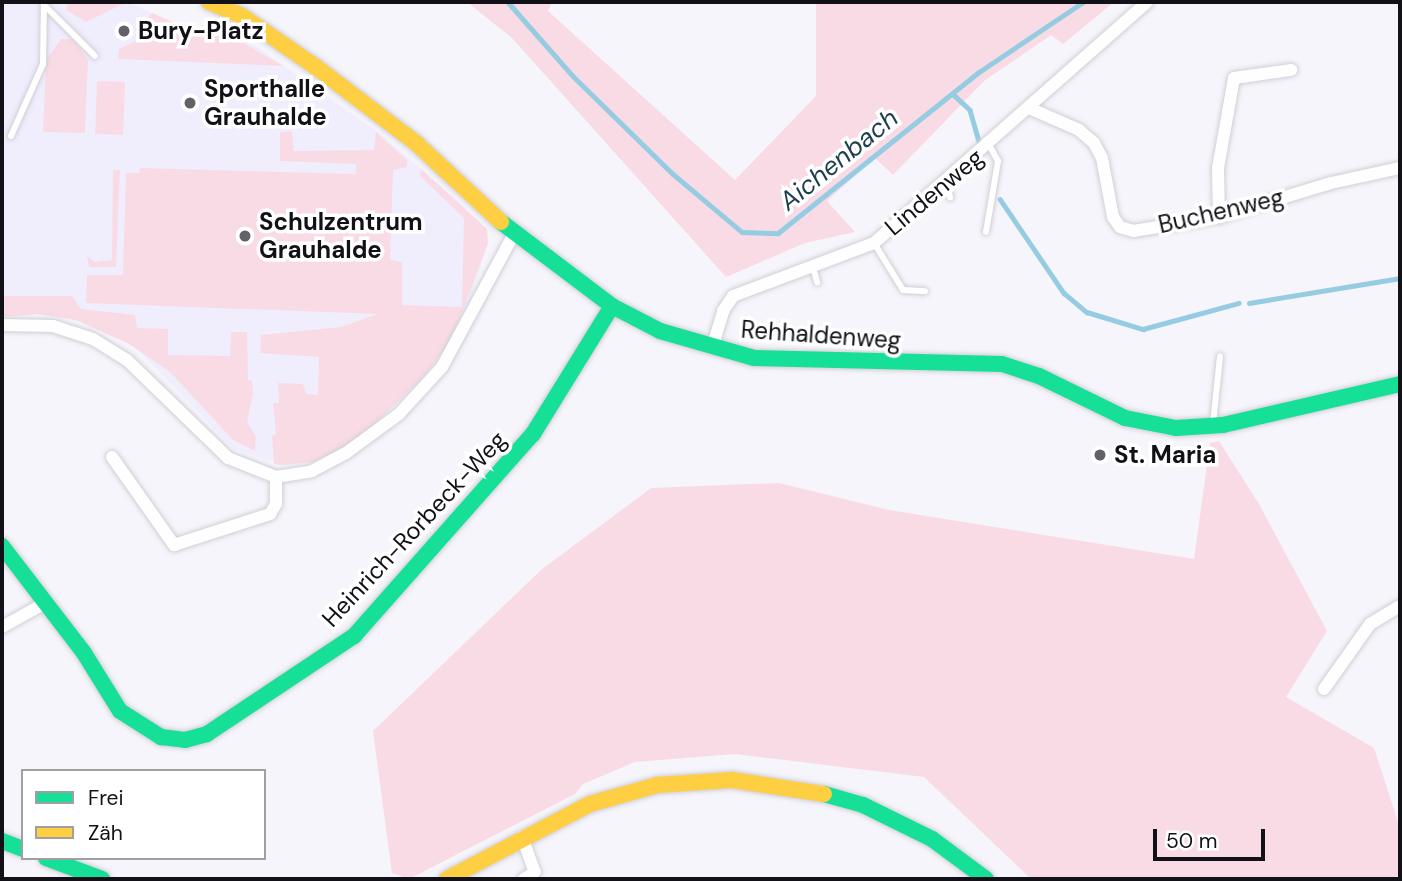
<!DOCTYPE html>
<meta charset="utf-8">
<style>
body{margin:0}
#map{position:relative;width:1402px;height:881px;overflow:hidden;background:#f6f5fb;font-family:"DM Sans",sans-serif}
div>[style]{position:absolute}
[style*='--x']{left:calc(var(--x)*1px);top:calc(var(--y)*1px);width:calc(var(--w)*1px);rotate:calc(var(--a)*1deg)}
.built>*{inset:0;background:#f0eefd}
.green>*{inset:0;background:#f9dbe5;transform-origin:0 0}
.stream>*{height:4.5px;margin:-2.25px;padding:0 2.25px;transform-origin:2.25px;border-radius:2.25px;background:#95cce2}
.roads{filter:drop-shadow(0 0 2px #d0cfd5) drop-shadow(0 0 2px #d0cfd5)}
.lane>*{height:6px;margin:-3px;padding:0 3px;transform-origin:3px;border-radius:3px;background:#fefefe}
.street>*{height:12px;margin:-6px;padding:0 6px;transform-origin:6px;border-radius:6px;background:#fefefe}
.fast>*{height:16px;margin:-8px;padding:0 8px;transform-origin:8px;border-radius:8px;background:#16e098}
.slow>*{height:16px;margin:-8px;padding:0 8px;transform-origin:8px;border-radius:8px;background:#ffcf43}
.dots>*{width:19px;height:19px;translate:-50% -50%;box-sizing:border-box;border:4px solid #fff;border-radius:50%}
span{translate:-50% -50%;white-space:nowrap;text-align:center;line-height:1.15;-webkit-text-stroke:7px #fff;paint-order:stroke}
.poi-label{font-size:24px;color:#121117;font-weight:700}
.left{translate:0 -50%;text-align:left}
.street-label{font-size:24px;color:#121117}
.water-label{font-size:26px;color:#1b3f4c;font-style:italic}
.frame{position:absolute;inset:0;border:4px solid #121117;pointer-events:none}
.legend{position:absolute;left:21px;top:769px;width:245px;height:91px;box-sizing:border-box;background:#fff;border:2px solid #a0a0a2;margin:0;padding:9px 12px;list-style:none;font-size:21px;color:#121117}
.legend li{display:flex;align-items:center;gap:14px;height:35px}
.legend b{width:35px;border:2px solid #a0a0a2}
.scale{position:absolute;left:1153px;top:829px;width:112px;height:32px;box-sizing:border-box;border:4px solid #121117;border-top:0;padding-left:9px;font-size:21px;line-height:24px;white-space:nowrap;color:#121117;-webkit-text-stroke:5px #fff;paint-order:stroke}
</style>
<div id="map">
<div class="built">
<div style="clip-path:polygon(2px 2px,127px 2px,204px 36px,232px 36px,259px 48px,383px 136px,461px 204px,487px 229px,488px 243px,465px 317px,417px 386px,338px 451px,312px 462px,283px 465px,234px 449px,137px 349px,113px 334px,76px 320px,37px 314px,2px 317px)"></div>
</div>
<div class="green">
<div style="clip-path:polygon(68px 2px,127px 2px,86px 22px,66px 10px)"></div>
<div style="clip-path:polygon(467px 2px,552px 2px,548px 11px,735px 180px,816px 96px,816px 2px,1114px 2px,1063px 44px,1051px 35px,984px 81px,893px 175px,875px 158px,827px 201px,855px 232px,805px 243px,726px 277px,512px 38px)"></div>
<div style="clip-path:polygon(152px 13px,204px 36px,232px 36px,283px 66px,118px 59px,119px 49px,142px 38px,144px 22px)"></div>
<div style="clip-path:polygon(61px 39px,73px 39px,88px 60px,85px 133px,43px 132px,46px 60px)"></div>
<div style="left:97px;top:81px;width:28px;height:53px;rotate:2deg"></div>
<div style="clip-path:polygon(292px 131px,294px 151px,374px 150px,376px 132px,407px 160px,407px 167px,393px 170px,390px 260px,402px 262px,402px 305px,462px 307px,464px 218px,420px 176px,421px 169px,487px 229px,488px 243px,452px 339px,427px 373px,375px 424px,338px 451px,312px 462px,283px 465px,274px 464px,272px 436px,276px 434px,273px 403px,279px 403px,278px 383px,303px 384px,306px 394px,318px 395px,319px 357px,260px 353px,261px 335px,341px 327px,378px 314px,86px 303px,87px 275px,123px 275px,126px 173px,139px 173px,140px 168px,356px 174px,356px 164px,280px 161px,280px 132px)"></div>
<div style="clip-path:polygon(113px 170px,120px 170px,116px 267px,89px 267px,87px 256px,95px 262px,112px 260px)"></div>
<div style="clip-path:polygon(2px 296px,72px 296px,81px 309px,135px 315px,137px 328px,168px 329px,168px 355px,230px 356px,231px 332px,247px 332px,248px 380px,252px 381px,253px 393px,247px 422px,256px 437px,255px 451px,233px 440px,170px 372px,129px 344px,76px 320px,37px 314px,2px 317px)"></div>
<div style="clip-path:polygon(1219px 441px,1259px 504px,1327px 631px,1286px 697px,1374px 748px,1399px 825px,1399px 879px,1031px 879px,924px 777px,735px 754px,635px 762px,583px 784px,575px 794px,409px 879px,392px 873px,373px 731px,541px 570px,651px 488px,779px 483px,889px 510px,1194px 559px,1210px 443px)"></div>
</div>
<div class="stream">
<div style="--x:508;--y:2;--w:98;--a:48.7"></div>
<div style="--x:573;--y:76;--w:140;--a:44.4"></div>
<div style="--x:673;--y:174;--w:90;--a:40"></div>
<div style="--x:742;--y:232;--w:36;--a:2"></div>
<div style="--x:778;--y:233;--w:258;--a:-38.7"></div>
<div style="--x:979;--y:72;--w:125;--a:-33.9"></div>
<div style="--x:954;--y:95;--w:22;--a:43"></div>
<div style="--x:970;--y:110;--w:33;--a:74"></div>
<div style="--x:1000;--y:199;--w:114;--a:55.8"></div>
<div style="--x:1064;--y:293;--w:30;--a:40"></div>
<div style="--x:1087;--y:312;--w:59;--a:16.9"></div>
<div style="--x:1143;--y:329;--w:99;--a:-15.2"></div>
<div style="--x:1249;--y:303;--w:153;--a:-9.4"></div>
</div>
<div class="roads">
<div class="lane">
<div style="--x:44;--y:5;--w:72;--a:45"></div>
<div style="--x:11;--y:136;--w:79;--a:-66"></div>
<div style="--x:43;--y:64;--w:62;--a:-89.1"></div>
<div style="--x:946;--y:182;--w:16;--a:75"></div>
<div style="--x:986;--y:232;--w:72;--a:-80.4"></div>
<div style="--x:998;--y:161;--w:18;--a:-119"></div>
<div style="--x:874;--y:243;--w:55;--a:58.3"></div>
<div style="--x:903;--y:290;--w:22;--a:3"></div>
<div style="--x:813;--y:267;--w:16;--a:75"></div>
<div style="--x:1213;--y:424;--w:68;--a:-84.1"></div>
</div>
<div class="street">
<div style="--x:1029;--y:108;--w:55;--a:23.7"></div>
<div style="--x:1079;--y:130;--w:20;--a:41"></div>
<div style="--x:1094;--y:143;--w:17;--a:62"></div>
<div style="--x:1102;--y:158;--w:60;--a:79.4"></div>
<div style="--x:1113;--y:217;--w:12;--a:55"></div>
<div style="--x:1120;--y:227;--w:14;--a:17"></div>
<div style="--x:1133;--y:231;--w:87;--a:-9.2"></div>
<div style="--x:1219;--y:217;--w:117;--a:-16.9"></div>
<div style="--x:1331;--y:183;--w:71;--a:-12.3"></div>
<div style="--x:1219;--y:217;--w:49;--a:-91.2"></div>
<div style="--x:1218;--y:168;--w:91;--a:-79.9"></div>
<div style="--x:1234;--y:78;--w:58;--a:-8"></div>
<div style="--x:2;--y:325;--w:51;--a:1.1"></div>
<div style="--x:53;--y:326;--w:42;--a:18"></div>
<div style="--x:93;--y:339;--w:40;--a:32"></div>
<div style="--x:127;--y:360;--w:141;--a:44.1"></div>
<div style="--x:228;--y:458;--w:52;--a:21.6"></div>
<div style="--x:276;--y:477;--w:36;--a:-9"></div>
<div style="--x:312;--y:471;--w:38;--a:-28"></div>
<div style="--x:346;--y:453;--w:66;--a:-36.3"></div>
<div style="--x:399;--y:414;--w:64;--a:-47.5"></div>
<div style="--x:442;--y:367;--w:151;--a:-61.6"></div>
<div style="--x:712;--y:348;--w:39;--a:-73"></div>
<div style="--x:723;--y:311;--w:18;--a:-56"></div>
<div style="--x:733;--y:296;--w:151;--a:-20.6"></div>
<div style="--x:874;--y:243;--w:364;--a:-41.4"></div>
<div style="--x:112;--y:457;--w:108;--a:54.8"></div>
<div style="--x:174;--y:545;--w:101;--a:-17.9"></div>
<div style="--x:270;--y:514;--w:12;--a:-59"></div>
<div style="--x:276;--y:504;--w:27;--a:-90"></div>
<div style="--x:2;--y:627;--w:51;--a:-29.1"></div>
<div style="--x:1324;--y:689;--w:80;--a:-54.7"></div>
<div style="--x:1370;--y:624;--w:35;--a:-31"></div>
<div style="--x:522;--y:837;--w:37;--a:70"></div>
<div style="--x:535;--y:872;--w:13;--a:148"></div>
</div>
<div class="fast">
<div style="--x:501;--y:222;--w:139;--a:37.1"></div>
<div style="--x:612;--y:306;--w:54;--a:27.5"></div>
<div style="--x:660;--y:331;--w:98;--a:16"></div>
<div style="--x:754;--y:358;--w:248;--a:1.4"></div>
<div style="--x:1002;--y:364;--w:39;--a:18"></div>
<div style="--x:1039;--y:376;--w:96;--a:26"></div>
<div style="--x:1125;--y:418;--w:52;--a:11.1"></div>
<div style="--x:1176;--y:428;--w:47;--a:-3.7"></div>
<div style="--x:1223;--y:425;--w:182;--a:-13"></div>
<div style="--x:2;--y:546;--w:135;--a:52.5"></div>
<div style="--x:84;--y:653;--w:68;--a:58.2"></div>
<div style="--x:120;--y:711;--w:49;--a:32.4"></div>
<div style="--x:161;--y:737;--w:24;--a:7"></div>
<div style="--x:185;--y:740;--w:23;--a:-15"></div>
<div style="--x:207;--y:734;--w:177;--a:-33.7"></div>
<div style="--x:354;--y:636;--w:270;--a:-48.5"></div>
<div style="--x:533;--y:434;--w:150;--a:-58.3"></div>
<div style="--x:824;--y:794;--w:41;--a:15.8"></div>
<div style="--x:863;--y:805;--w:77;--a:26.2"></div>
<div style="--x:932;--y:839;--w:67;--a:36.5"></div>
<div style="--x:2;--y:841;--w:22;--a:21"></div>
<div style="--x:46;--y:858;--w:60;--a:20.6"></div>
</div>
<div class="slow">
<div style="--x:209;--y:2;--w:36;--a:23"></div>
<div style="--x:242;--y:16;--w:90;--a:34.6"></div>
<div style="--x:316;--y:67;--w:126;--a:37.2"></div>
<div style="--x:416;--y:143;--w:116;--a:42.9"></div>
<div style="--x:447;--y:879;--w:161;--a:-27.7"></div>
<div style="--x:590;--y:804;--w:70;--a:-15.8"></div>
<div style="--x:657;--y:785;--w:75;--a:-3.8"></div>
<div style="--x:732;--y:780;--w:93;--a:8.7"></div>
</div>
</div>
<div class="dots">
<div style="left:124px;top:31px;background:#626167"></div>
<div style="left:190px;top:103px;background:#626167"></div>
<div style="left:245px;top:236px;background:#626167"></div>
<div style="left:1100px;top:455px;background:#626167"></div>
</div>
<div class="poi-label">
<span class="left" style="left:138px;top:31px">Bury-Platz</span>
<span class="left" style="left:204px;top:103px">Sporthalle<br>Grauhalde</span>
<span class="left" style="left:259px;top:236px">Schulzentrum<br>Grauhalde</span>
<span class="left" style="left:1114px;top:455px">St. Maria</span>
</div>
<div class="street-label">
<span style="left:934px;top:192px;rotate:-40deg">Lindenweg</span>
<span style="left:1221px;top:211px;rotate:-13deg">Buchenweg</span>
<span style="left:821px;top:335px;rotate:4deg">Rehhaldenweg</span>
<span style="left:414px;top:529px;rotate:-47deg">Heinrich-Rorbeck-Weg</span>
</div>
<div class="water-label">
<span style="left:839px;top:160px;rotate:-39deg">Aichenbach</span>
</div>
<div class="frame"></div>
<ul class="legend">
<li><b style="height:9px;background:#16e098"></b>Frei</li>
<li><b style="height:9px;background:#ffcf43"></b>Zäh</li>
</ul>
<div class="scale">50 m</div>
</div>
